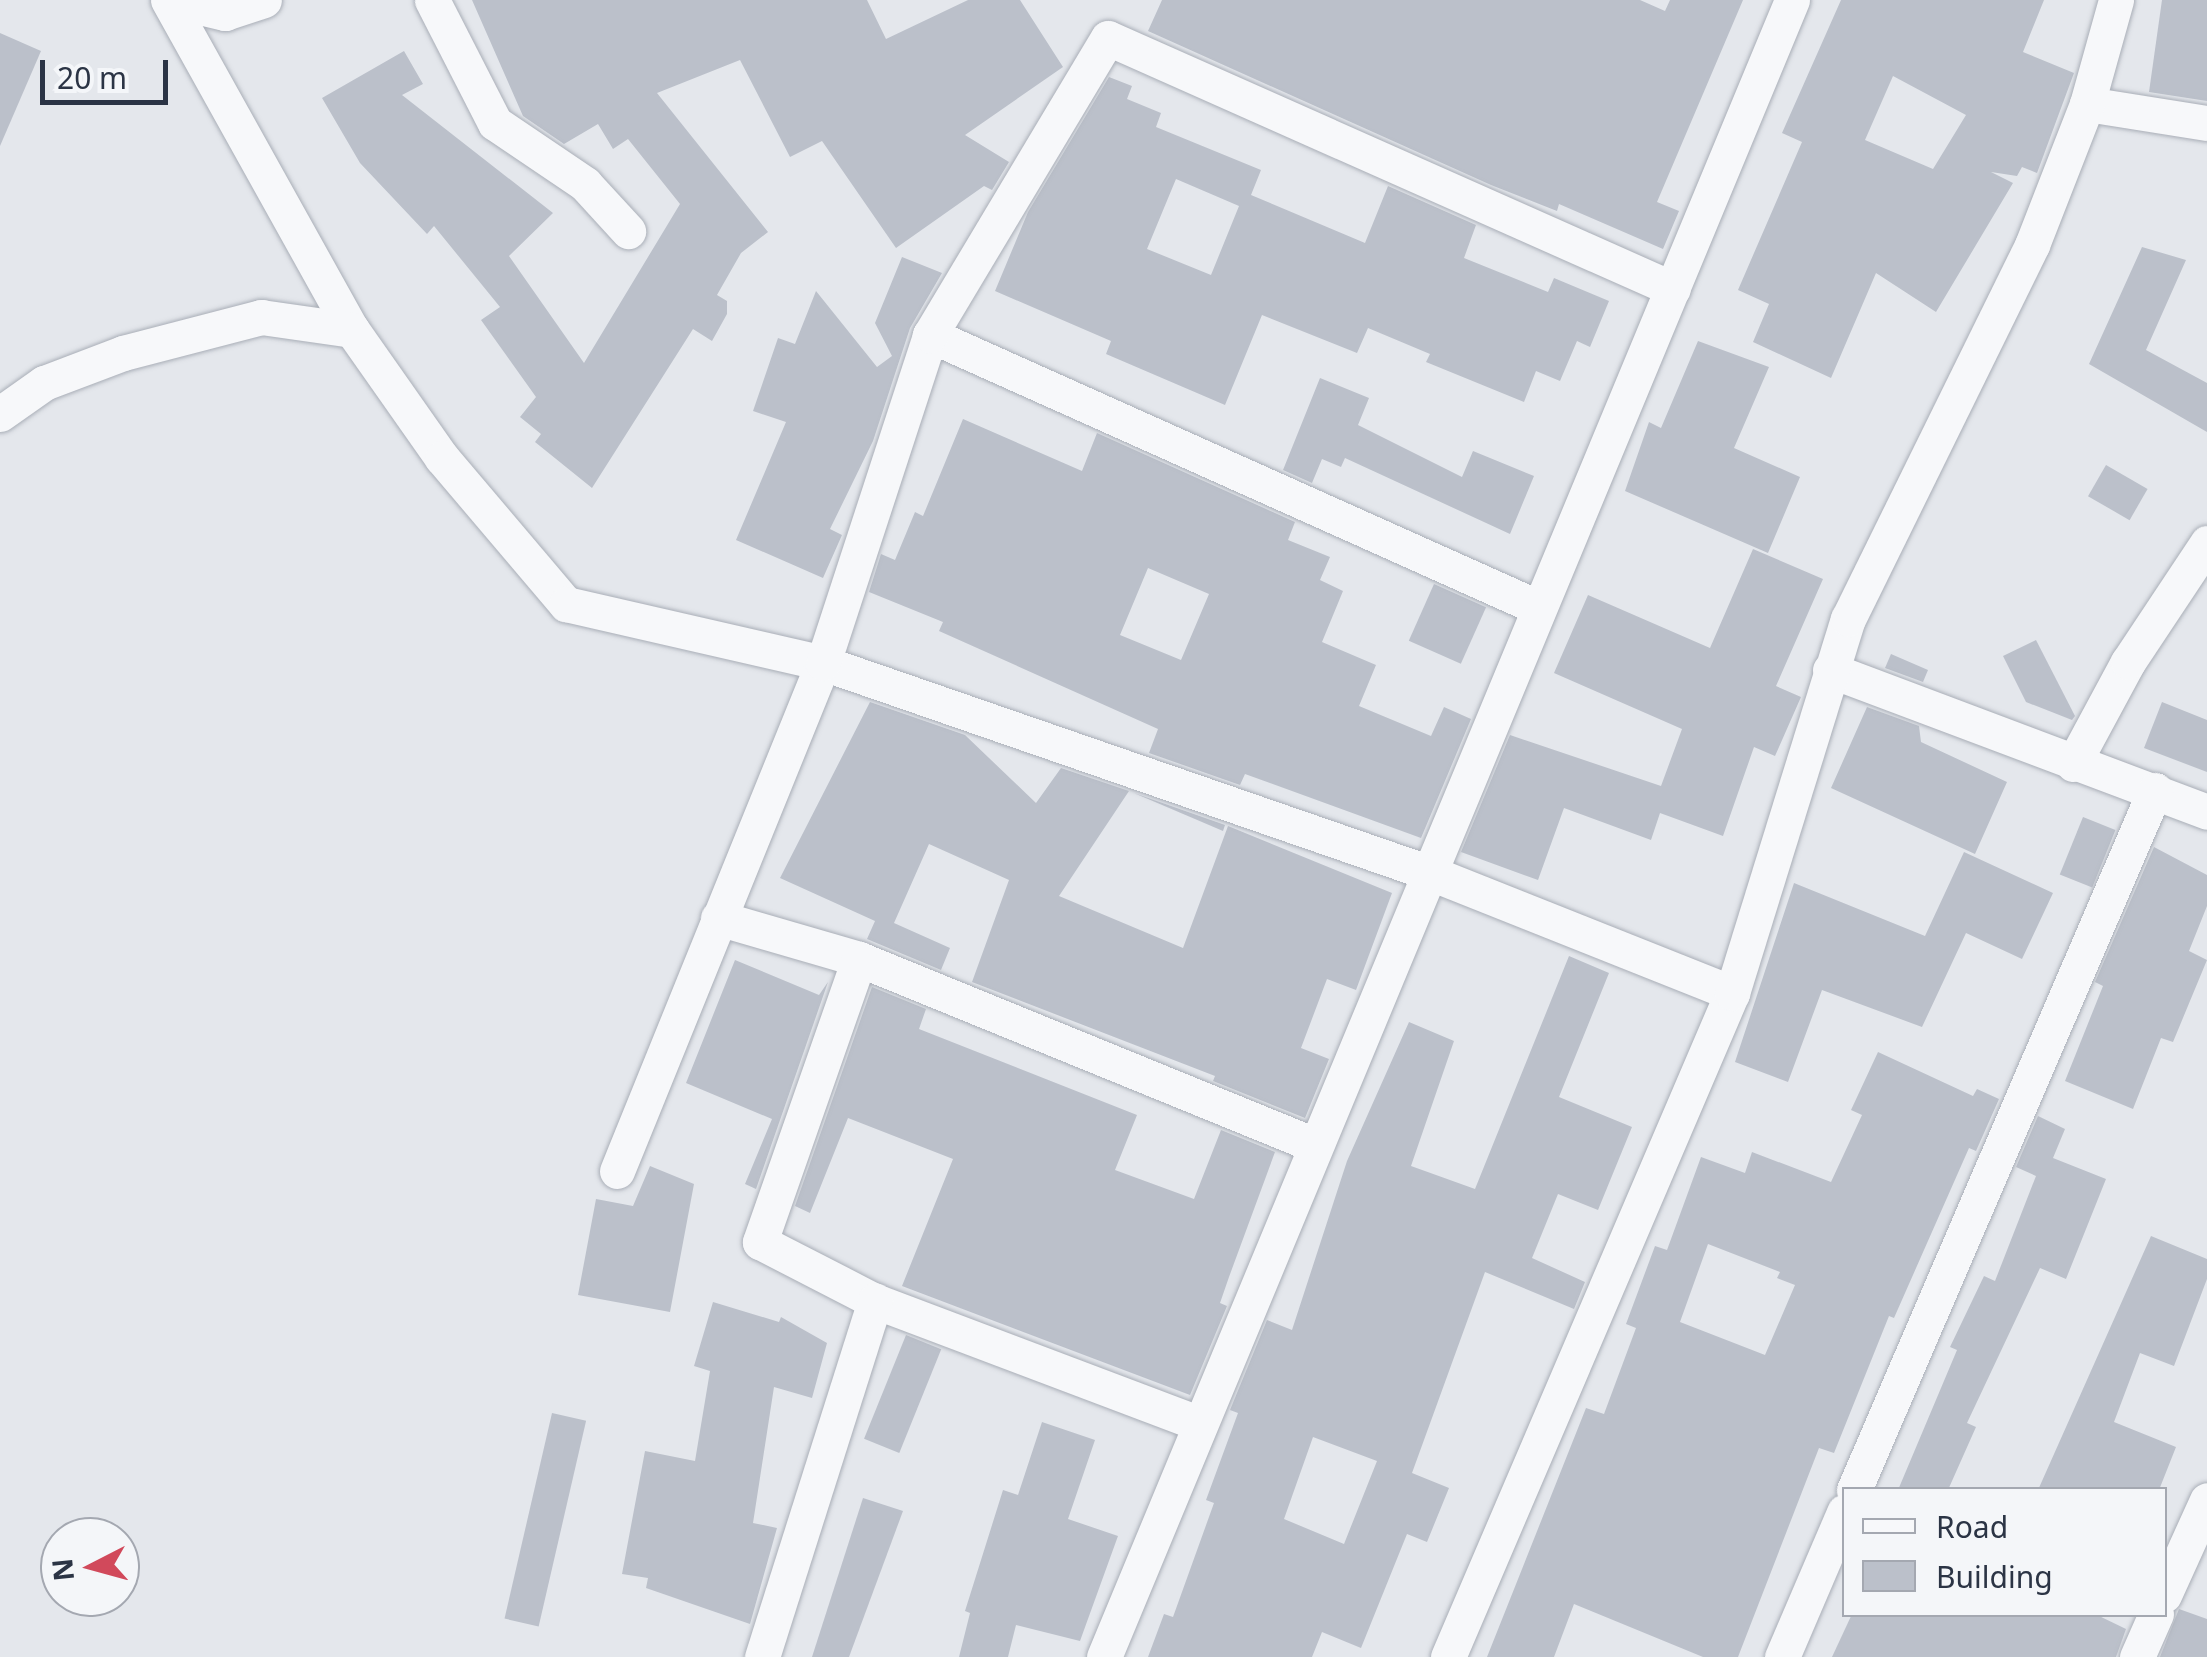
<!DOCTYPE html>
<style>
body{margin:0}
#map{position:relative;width:2207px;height:1657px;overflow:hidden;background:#e4e7ec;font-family:"Noto Sans",sans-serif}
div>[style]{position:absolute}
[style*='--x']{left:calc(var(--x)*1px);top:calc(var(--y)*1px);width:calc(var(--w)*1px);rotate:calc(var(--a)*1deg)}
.building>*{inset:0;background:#bbc0ca;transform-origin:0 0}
.roads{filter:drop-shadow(0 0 2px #a9aeb7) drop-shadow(0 0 2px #a9aeb7)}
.street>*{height:35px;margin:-17.5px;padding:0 17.5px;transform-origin:17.5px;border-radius:17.5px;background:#f7f8fa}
span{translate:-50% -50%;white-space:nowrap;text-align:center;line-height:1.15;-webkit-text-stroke:8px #f4f6f9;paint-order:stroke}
.legend{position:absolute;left:1842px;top:1487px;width:325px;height:130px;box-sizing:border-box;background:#f4f6f9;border:2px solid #a4a8b1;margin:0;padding:12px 18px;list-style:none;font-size:30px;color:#2b3445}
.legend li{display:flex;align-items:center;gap:20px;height:50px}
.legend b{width:50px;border:2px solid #a4a8b1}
.north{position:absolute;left:40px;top:1517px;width:100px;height:100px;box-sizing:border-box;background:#f4f6f9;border:2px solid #a4a8b1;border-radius:50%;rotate:264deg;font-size:28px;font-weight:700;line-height:40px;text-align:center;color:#2b3445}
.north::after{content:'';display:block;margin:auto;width:35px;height:45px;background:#d1495b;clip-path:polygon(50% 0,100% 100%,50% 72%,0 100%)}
.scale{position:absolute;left:40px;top:60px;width:128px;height:45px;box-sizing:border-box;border:5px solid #2b3445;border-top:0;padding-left:12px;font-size:30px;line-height:35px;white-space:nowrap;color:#2b3445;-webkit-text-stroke:8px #f4f6f9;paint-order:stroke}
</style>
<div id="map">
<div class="building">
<div style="clip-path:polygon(472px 0,867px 0,886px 39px,968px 0,1020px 0,1063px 67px,965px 135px,1009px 162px,992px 190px,984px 186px,896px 248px,822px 141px,790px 157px,740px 60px,657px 93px,768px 232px,741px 253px,717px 295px,727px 301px,727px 314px,712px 341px,693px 329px,592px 488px,535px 442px,541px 434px,520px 417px,536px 397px,481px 320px,500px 307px,434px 226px,427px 234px,360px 163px,322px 98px,404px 51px,423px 84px,402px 95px,553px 213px,509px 256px,584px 363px,680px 204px,628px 139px,613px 149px,598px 124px,564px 144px,523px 116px)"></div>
<div style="clip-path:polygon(1162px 0,1640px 0,1665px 11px,1670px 0,1743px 0,1657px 202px,1679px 211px,1663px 249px,1559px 204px,1557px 211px,1491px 185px,1148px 31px)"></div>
<div style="clip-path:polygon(evenodd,1841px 0,2044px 0,2023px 52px,2074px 73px,2037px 173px,2022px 167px,2017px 176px,1991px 172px,2013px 183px,1936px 312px,1876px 273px,1831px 378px,1753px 342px,1769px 304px,1738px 290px,1802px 142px,1782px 133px,1841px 0,1893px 76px,1966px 115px,1933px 169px,1865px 140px,1893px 76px)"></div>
<div style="clip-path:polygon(2162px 0,2207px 0,2207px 101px,2149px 92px)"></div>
<div style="clip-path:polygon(0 33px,41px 51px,0 146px)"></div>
<div style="clip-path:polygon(evenodd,1109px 77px,1132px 86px,1127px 99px,1161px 113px,1156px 127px,1261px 170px,1251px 195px,1365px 243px,1388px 186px,1476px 225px,1464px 258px,1548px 292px,1554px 278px,1609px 301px,1590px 347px,1577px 341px,1560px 381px,1536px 371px,1524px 402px,1426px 362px,1430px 354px,1368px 328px,1357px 353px,1262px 315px,1225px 405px,1106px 354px,1111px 341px,995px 291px,1028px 212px,1109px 77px,1176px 179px,1239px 206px,1211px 275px,1147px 249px,1176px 179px)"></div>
<div style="clip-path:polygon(2142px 247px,2186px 260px,2146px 350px,2207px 383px,2207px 432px,2089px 364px)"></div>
<div style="clip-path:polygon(902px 257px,942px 273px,910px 328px,873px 441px,830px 529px,842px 535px,823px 578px,736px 540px,786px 422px,753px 411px,778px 338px,795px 344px,816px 291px,877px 367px,892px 356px,875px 323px)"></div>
<div style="clip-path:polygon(1698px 341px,1769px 367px,1734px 448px,1800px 477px,1768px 553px,1625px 491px,1649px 422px,1661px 428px)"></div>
<div style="clip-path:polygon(1320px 378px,1369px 398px,1358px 425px,1462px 477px,1473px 451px,1534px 476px,1510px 534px,1345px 458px,1341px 467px,1322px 459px,1312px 483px,1283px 470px)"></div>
<div style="clip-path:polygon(evenodd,963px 419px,1082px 471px,1097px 433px,1295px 522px,1288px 540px,1330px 557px,1320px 580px,1343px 591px,1322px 642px,1376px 665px,1359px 706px,1431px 736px,1444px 707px,1471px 719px,1421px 838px,1245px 774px,1240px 785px,1149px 753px,1158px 729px,939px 631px,943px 622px,869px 592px,881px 554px,895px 560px,915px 512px,923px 516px,963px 419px,1148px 568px,1209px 594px,1181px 660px,1120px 635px,1148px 568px)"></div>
<div style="left:2106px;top:465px;width:48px;height:36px;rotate:30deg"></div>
<div style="clip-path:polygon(1753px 549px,1823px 579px,1776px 686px,1801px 697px,1775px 756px,1754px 747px,1723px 836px,1660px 813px,1651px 840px,1564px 808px,1538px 880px,1461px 852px,1510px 735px,1661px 786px,1682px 729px,1554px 673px,1588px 595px,1710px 648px)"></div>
<div style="left:1434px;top:584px;width:57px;height:62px;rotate:24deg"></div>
<div style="clip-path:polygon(2036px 640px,2075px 716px,2072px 720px,2026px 702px,2003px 656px)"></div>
<div style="clip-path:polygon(1891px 654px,1928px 670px,1923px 682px,1885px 668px)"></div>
<div style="clip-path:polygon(870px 702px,965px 735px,1036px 803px,1061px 768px,1129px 791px,1059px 896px,1183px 948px,1228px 826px,1392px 893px,1356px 990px,1327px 979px,1301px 1048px,1329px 1059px,1305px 1118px,1213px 1081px,1215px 1076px,972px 982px,1009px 880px,929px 844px,894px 923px,950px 948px,941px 970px,867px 939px,875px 921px,780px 878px)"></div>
<div style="clip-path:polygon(2162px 702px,2207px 720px,2207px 772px,2144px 748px)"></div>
<div style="clip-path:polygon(1867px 707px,1919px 726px,1921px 742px,2007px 782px,1975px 854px,1831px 788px)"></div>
<div style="clip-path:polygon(1134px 793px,1225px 825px,1223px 831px)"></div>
<div style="left:2083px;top:817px;width:35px;height:62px;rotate:22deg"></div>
<div style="clip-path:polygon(2154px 847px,2207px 875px,2207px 906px,2189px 951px,2207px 960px,2173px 1042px,2161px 1038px,2133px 1109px,2065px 1081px,2103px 986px,2095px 982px)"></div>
<div style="clip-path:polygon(1964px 852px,2053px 893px,2022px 959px,1966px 933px,1922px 1027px,1822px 990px,1788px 1082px,1735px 1062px,1794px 883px,1925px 936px)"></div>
<div style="clip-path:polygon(evenodd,1569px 956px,1609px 973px,1559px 1097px,1632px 1127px,1598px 1210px,1558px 1194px,1532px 1258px,1585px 1282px,1574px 1309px,1485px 1272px,1412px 1473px,1449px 1488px,1427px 1542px,1407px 1534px,1361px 1648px,1322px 1632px,1312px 1657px,1148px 1657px,1164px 1614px,1173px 1617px,1214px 1503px,1206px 1500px,1238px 1413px,1230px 1410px,1267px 1320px,1292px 1330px,1347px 1161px,1409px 1022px,1454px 1041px,1411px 1166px,1475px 1189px,1569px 956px,1313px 1437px,1377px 1461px,1344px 1544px,1284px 1519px,1313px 1437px)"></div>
<div style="clip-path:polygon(735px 960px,819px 995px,828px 982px,756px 1189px,745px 1184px,772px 1119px,686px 1083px)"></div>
<div style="clip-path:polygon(872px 987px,926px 1009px,919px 1029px,1137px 1115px,1115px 1170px,1194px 1199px,1221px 1130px,1275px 1152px,1229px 1277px,1220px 1303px,1227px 1306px,1190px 1395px,902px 1286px,953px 1159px,848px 1118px,810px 1213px,795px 1206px)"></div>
<div style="clip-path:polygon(evenodd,1878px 1052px,1973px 1096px,1977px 1089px,1999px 1099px,1976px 1151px,1969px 1148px,1894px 1318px,1889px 1316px,1834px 1453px,1819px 1448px,1738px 1657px,1703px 1657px,1574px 1604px,1554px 1657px,1487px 1657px,1586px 1408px,1604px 1414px,1636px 1328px,1626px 1324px,1655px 1246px,1667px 1250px,1701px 1157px,1745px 1173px,1752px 1152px,1831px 1182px,1862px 1115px,1851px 1110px,1878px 1052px,1708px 1244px,1780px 1272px,1777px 1278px,1795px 1285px,1765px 1355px,1680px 1322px,1708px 1244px)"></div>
<div style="clip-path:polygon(2038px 1116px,2065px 1129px,2053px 1158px,2106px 1179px,2066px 1279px,2040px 1268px,1967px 1423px,1976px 1427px,1948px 1490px,1898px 1490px,1957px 1350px,1950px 1347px,1984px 1276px,1995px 1281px,2036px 1176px,2016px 1167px)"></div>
<div style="clip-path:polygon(650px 1166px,694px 1184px,670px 1312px,578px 1295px,596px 1199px,633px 1206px)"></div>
<div style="clip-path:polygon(2151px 1236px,2207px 1259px,2207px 1279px,2174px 1366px,2140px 1353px,2114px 1422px,2176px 1447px,2159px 1490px,2038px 1490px)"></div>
<div style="clip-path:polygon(713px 1302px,779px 1322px,781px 1317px,827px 1343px,812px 1398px,774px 1387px,753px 1523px,777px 1528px,750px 1624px,646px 1588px,648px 1578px,622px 1574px,645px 1451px,695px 1461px,710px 1371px,694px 1366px)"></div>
<div style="left:906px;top:1335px;width:38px;height:112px;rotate:22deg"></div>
<div style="left:552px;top:1413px;width:35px;height:211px;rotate:13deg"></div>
<div style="clip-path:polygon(1042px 1422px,1095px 1440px,1068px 1519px,1118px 1536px,1080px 1641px,1016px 1625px,1008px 1657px,959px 1657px,970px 1613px,965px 1611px,1003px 1490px,1018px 1495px)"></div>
<div style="clip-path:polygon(863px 1498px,903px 1511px,849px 1657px,812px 1657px)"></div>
<div style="clip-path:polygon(2179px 1609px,2207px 1619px,2207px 1657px,2160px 1657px)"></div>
<div style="clip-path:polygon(1852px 1614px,2095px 1614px,2126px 1629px,2116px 1657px,1832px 1657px)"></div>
</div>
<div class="roads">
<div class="street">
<div style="--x:168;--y:0;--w:378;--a:60.9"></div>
<div style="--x:352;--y:330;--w:156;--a:54.9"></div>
<div style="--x:442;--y:458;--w:192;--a:49.7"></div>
<div style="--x:566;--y:604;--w:264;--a:12.9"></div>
<div style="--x:823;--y:663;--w:645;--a:19.08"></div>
<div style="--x:1433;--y:874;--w:322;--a:21.7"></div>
<div style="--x:170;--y:0;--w:57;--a:13.3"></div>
<div style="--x:225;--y:13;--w:41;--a:-18.4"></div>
<div style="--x:432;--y:0;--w:138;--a:62.9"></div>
<div style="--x:495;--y:123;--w:109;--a:34.1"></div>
<div style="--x:585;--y:184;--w:64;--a:47.5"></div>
<div style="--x:2087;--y:104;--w:121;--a:9"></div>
<div style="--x:930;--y:335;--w:663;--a:24.13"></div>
<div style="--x:0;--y:414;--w:54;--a:-35.2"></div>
<div style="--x:44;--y:383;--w:85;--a:-20.8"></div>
<div style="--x:123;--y:353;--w:143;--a:-14.6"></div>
<div style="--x:261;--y:317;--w:92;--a:8.1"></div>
<div style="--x:1830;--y:670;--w:403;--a:20.6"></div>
<div style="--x:2073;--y:764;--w:116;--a:-61.7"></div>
<div style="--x:2128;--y:662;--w:143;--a:-56.4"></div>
<div style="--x:718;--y:918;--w:147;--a:16.2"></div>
<div style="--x:859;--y:959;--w:492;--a:22.2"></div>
<div style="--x:859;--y:959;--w:300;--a:109.3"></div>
<div style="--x:760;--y:1242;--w:129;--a:27.2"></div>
<div style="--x:875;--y:1301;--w:345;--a:20.7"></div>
<div style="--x:617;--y:1171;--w:548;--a:-67.93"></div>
<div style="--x:823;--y:663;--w:345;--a:-71.9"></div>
<div style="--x:930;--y:335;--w:346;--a:-59.1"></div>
<div style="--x:1108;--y:38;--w:618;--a:23.95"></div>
<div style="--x:1854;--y:1490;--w:762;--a:-66.73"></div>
<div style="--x:2164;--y:1595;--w:104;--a:-65.6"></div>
<div style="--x:762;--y:1657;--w:374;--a:-72.4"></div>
<div style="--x:1104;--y:1657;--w:1794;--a:-67.45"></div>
<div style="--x:1448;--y:1657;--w:722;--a:-66.84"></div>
<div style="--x:1732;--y:993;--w:392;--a:-72.8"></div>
<div style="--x:1848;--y:619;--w:417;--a:-63.8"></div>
<div style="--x:2032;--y:245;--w:151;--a:-68.7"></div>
<div style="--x:2087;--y:104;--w:108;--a:-74.4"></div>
<div style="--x:1782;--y:1657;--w:158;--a:-66.8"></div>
<div style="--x:2137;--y:1657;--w:47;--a:-66.2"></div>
</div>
</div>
<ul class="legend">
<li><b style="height:12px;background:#f7f8fa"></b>Road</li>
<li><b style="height:28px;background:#bbc0ca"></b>Building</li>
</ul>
<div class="north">N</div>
<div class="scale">20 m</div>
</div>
